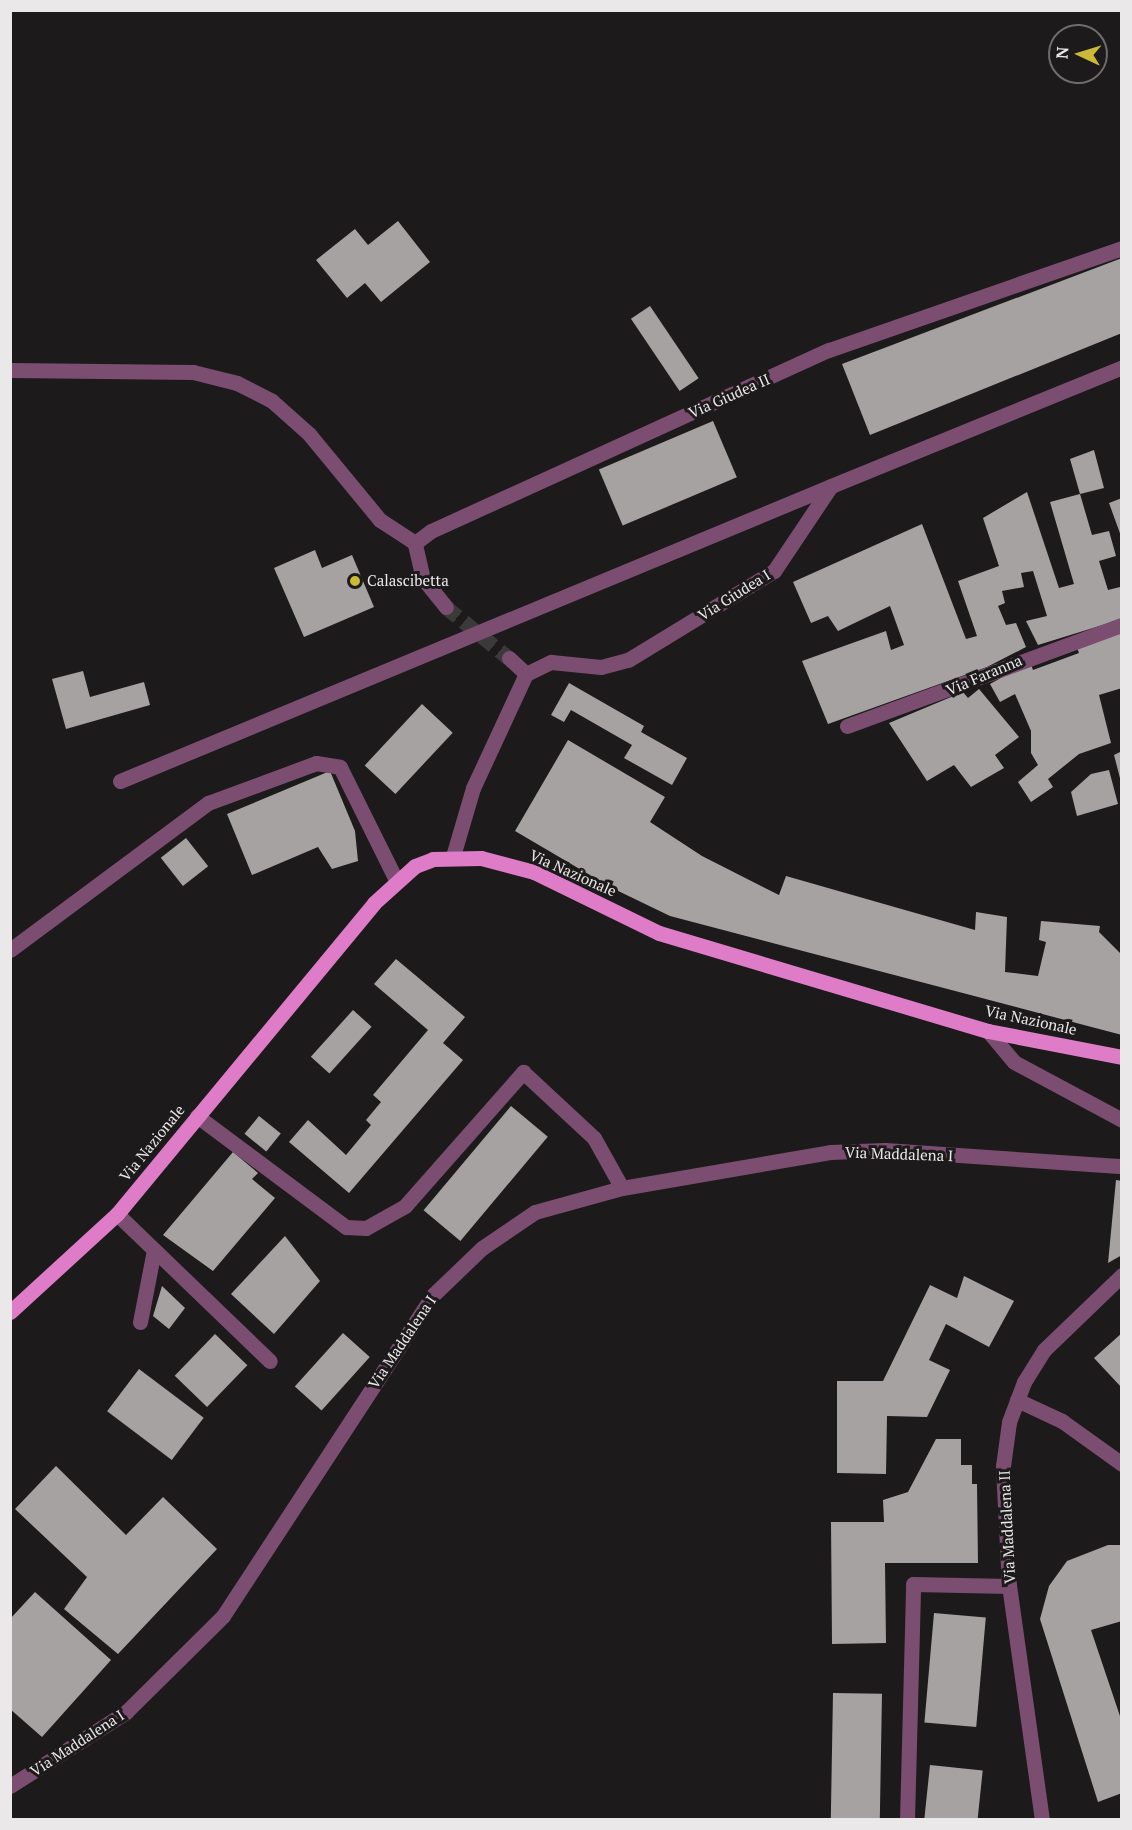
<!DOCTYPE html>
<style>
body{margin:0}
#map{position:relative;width:1132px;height:1830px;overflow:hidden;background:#1d1a1b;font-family:"PT Serif",serif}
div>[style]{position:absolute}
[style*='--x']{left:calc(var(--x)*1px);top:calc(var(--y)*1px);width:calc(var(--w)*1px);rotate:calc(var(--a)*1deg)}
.building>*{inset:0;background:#a7a2a2;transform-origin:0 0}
.minor-tunnel>*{height:15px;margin-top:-7.5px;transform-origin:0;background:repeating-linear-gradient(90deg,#3c393a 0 15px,transparent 0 23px)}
.minor>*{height:15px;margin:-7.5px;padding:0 7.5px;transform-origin:7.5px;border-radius:7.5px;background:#7b4d70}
.major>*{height:15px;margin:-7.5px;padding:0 7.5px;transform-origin:7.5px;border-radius:7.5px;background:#de7cc7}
.dots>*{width:16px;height:16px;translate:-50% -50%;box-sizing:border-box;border:3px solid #1d1a1b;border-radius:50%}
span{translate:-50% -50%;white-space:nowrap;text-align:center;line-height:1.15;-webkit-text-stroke:6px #1d1a1b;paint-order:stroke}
.street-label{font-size:15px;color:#eae8e8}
.poi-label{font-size:15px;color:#eae8e8}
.left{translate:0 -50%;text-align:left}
.frame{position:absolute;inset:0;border:12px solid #eae8e8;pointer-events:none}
.north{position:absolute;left:1048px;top:24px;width:60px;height:60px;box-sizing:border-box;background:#1d1a1b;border:2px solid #6f6c6d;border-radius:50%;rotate:274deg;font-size:16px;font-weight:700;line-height:24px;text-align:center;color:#eae8e8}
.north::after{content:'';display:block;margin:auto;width:21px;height:27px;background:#cdb938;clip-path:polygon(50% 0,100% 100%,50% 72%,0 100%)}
</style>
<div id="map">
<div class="building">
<div style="clip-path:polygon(398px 221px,430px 262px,381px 302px,365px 283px,347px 298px,316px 260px,355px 229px,368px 245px)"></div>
<div style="clip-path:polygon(1122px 258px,1122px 333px,870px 435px,842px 364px)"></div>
<div style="left:650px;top:306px;width:87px;height:23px;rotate:56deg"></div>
<div style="left:713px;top:421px;width:61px;height:124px;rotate:67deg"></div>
<div style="clip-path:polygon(1094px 450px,1104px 488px,1080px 494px,1092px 535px,1109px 531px,1116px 556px,1099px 561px,1108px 590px,1120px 587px,1122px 619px,1038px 645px,1026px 621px,1047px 616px,1033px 571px,1021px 573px,1024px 587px,1002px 591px,1005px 603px,998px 606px,1006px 625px,1016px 623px,1026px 647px,987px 667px,828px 724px,802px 661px,886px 631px,891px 650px,904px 645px,890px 606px,838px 631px,828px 616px,811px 623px,793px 582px,922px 524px,966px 639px,977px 636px,958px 581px,999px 566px,983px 518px,1027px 492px,1059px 588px,1074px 584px,1050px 502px,1080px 494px,1070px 459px)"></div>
<div style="clip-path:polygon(1122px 498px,1122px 536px,1121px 536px,1109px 503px)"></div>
<div style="clip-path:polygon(315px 550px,322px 568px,352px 555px,374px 607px,304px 637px,274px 568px)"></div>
<div style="clip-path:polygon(1122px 632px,1122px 688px,1099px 695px,1111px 743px,1079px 754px,1048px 779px,1053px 787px,1031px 802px,1018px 782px,1038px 765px,1031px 753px,1031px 731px,1015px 694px,1000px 702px,990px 684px,1030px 662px,1033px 670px,1079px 653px,1076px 645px)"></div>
<div style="clip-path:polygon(83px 671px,90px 697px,144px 682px,150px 705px,66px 729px,52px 679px)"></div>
<div style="clip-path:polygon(569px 683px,644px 726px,641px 732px,687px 758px,672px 785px,624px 758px,632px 745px,571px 710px,564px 722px,551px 715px)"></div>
<div style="clip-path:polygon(979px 689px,1019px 737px,995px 755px,1004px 768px,971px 787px,954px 765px,927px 781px,889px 723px,963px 692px,968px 698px)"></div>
<div style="left:422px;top:704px;width:42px;height:84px;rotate:43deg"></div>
<div style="clip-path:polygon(568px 740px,665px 797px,650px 822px,702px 856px,779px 895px,786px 876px,975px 930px,976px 912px,1007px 917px,1005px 972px,1038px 976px,1046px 942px,1039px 940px,1041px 921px,1100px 926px,1099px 932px,1122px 955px,1122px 1035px,670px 916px,612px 888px,515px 831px)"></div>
<div style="clip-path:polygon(1122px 751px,1122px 782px,1121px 782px,1114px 755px)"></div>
<div style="clip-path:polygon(1109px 770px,1118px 804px,1077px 816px,1071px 792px,1091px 774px)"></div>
<div style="clip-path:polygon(330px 771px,355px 831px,358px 861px,332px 869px,318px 847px,252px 875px,227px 814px)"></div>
<div style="left:186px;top:838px;width:36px;height:32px;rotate:52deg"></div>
<div style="clip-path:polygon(396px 959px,465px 1017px,443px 1043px,463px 1060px,349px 1193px,289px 1142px,308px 1120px,346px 1155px,371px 1125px,366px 1120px,381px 1102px,373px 1095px,428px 1030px,374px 984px)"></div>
<div style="left:353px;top:1010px;width:25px;height:63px;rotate:42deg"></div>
<div style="left:511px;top:1106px;width:48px;height:136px;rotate:40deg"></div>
<div style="left:259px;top:1116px;width:28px;height:23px;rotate:39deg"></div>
<div style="clip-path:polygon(233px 1152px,258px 1173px,252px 1179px,275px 1198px,213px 1271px,163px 1235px)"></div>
<div style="clip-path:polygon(1116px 1180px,1122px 1181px,1122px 1255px,1108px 1263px)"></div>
<div style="clip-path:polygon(285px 1236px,320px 1281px,274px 1334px,231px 1294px)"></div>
<div style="clip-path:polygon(964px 1276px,1014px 1301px,989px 1347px,946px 1324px,929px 1360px,950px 1370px,927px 1417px,887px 1416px,886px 1474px,837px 1473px,837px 1381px,883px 1381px,930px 1285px,957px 1298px)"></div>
<div style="clip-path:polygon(162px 1286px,185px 1308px,169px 1329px,153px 1316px)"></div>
<div style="left:343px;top:1333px;width:36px;height:72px;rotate:42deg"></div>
<div style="clip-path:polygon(1122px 1333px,1122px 1388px,1094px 1358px)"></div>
<div style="left:215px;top:1334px;width:45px;height:58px;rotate:44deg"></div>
<div style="left:139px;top:1369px;width:81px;height:53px;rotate:37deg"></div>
<div style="clip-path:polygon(936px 1439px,961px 1439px,961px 1465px,972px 1465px,972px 1484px,977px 1484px,978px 1563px,885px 1563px,886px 1643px,832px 1644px,831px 1522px,884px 1522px,883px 1500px,908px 1492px)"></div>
<div style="clip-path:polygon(56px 1466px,126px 1535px,163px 1497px,217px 1549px,118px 1654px,64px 1609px,87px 1577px,15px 1509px)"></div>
<div style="clip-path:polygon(1108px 1545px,1122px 1545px,1122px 1621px,1091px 1630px,1122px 1722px,1122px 1793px,1098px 1802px,1040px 1619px,1049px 1586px,1067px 1561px)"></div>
<div style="clip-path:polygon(35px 1592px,111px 1660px,42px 1737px,10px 1709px,10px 1619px)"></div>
<div style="left:934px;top:1613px;width:52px;height:110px;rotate:5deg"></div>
<div style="left:833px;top:1693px;width:49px;height:127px;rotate:1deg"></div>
<div style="left:930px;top:1765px;width:53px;height:55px;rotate:6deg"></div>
</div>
<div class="minor-tunnel">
<div style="--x:446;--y:607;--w:81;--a:39"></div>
</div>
<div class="minor">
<div style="--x:10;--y:370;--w:183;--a:0.6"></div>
<div style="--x:193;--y:372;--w:45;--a:14"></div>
<div style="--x:237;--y:383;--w:39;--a:27"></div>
<div style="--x:272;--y:401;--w:50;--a:41.7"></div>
<div style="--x:309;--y:434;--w:112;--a:50.5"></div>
<div style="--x:380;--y:520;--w:42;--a:33.3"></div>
<div style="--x:446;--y:607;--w:36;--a:-129"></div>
<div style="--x:423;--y:579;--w:37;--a:-103"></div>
<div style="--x:415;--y:543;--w:20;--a:-37"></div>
<div style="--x:431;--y:531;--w:437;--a:-24.5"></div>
<div style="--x:829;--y:350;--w:310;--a:-19.2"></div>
<div style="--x:509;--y:658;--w:23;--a:43"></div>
<div style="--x:847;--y:726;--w:293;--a:-20.2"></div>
<div style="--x:120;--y:781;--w:770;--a:-22.53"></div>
<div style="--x:453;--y:856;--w:71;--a:-73.6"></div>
<div style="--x:473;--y:788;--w:126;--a:-65.1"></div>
<div style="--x:526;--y:674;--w:28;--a:-26"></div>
<div style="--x:551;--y:662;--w:50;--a:5.7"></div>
<div style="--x:601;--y:667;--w:28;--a:-15"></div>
<div style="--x:628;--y:660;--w:171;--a:-31.4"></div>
<div style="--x:774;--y:571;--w:102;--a:-56.2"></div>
<div style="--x:831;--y:486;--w:314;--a:-22.2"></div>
<div style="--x:10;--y:950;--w:247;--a:-36.6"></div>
<div style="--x:208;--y:803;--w:115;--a:-20.3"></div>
<div style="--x:316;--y:763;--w:24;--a:9"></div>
<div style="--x:340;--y:767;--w:128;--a:63.6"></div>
<div style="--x:988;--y:1031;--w:40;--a:50"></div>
<div style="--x:1014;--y:1062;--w:123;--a:28.2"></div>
<div style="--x:197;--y:1116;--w:186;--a:36.7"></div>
<div style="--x:346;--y:1227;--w:20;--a:3"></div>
<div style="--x:366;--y:1228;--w:45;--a:-29.4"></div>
<div style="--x:405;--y:1206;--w:179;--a:-48.6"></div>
<div style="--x:523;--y:1072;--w:97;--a:42.9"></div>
<div style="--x:594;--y:1138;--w:57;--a:60.8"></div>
<div style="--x:117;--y:1214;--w:212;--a:43.9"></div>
<div style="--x:140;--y:1322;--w:73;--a:-79"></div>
<div style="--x:1017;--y:1400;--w:50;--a:25"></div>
<div style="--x:1062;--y:1421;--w:74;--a:35.6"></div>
<div style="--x:10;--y:1786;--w:138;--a:-32.5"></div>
<div style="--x:126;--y:1712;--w:136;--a:-44.7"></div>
<div style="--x:223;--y:1616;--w:384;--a:-56.8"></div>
<div style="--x:433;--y:1295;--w:68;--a:-43.8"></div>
<div style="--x:482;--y:1248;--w:64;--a:-34.2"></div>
<div style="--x:535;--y:1212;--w:90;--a:-15.4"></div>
<div style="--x:622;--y:1188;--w:211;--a:-9.8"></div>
<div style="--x:830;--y:1152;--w:55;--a:-2.1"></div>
<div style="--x:885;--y:1150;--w:238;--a:3.9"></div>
<div style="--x:907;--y:1820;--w:236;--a:-88.5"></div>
<div style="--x:913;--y:1584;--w:96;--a:1.2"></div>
<div style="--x:1042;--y:1820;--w:236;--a:-98"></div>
<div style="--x:1009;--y:1586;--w:120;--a:-92.9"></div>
<div style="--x:1003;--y:1466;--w:44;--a:-82.2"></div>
<div style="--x:1009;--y:1422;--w:43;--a:-69.4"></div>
<div style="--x:1024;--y:1382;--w:38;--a:-58"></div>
<div style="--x:1044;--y:1350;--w:108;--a:-43.9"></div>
</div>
<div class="major">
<div style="--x:10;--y:1312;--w:145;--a:-42.5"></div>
<div style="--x:117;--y:1214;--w:403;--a:-50.4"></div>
<div style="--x:374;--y:903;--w:55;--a:-42.1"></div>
<div style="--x:415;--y:866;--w:19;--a:-21"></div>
<div style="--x:433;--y:859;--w:48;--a:-1.2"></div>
<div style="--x:481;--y:858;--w:55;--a:14.8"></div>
<div style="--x:534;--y:872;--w:139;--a:26"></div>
<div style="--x:659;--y:933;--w:343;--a:16.6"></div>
<div style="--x:988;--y:1031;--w:136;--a:11"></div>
</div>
<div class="dots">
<div style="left:355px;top:581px;background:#cdb938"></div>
</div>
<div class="street-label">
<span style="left:729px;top:396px;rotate:-24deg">Via Giudea II</span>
<span style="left:734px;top:595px;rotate:-32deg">Via Giudea I</span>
<span style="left:984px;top:675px;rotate:-23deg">Via Faranna</span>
<span style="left:573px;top:873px;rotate:24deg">Via Nazionale</span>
<span style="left:1031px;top:1020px;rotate:12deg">Via Nazionale</span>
<span style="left:152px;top:1143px;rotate:-51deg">Via Nazionale</span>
<span style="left:899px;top:1154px;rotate:2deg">Via Maddalena I</span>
<span style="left:402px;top:1342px;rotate:-56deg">Via Maddalena I</span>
<span style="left:1007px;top:1527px;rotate:-93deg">Via Maddalena II</span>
<span style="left:77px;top:1743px;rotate:-33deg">Via Maddalena I</span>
</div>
<div class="poi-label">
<span class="left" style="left:367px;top:581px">Calascibetta</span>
</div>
<div class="frame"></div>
<div class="north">N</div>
</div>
